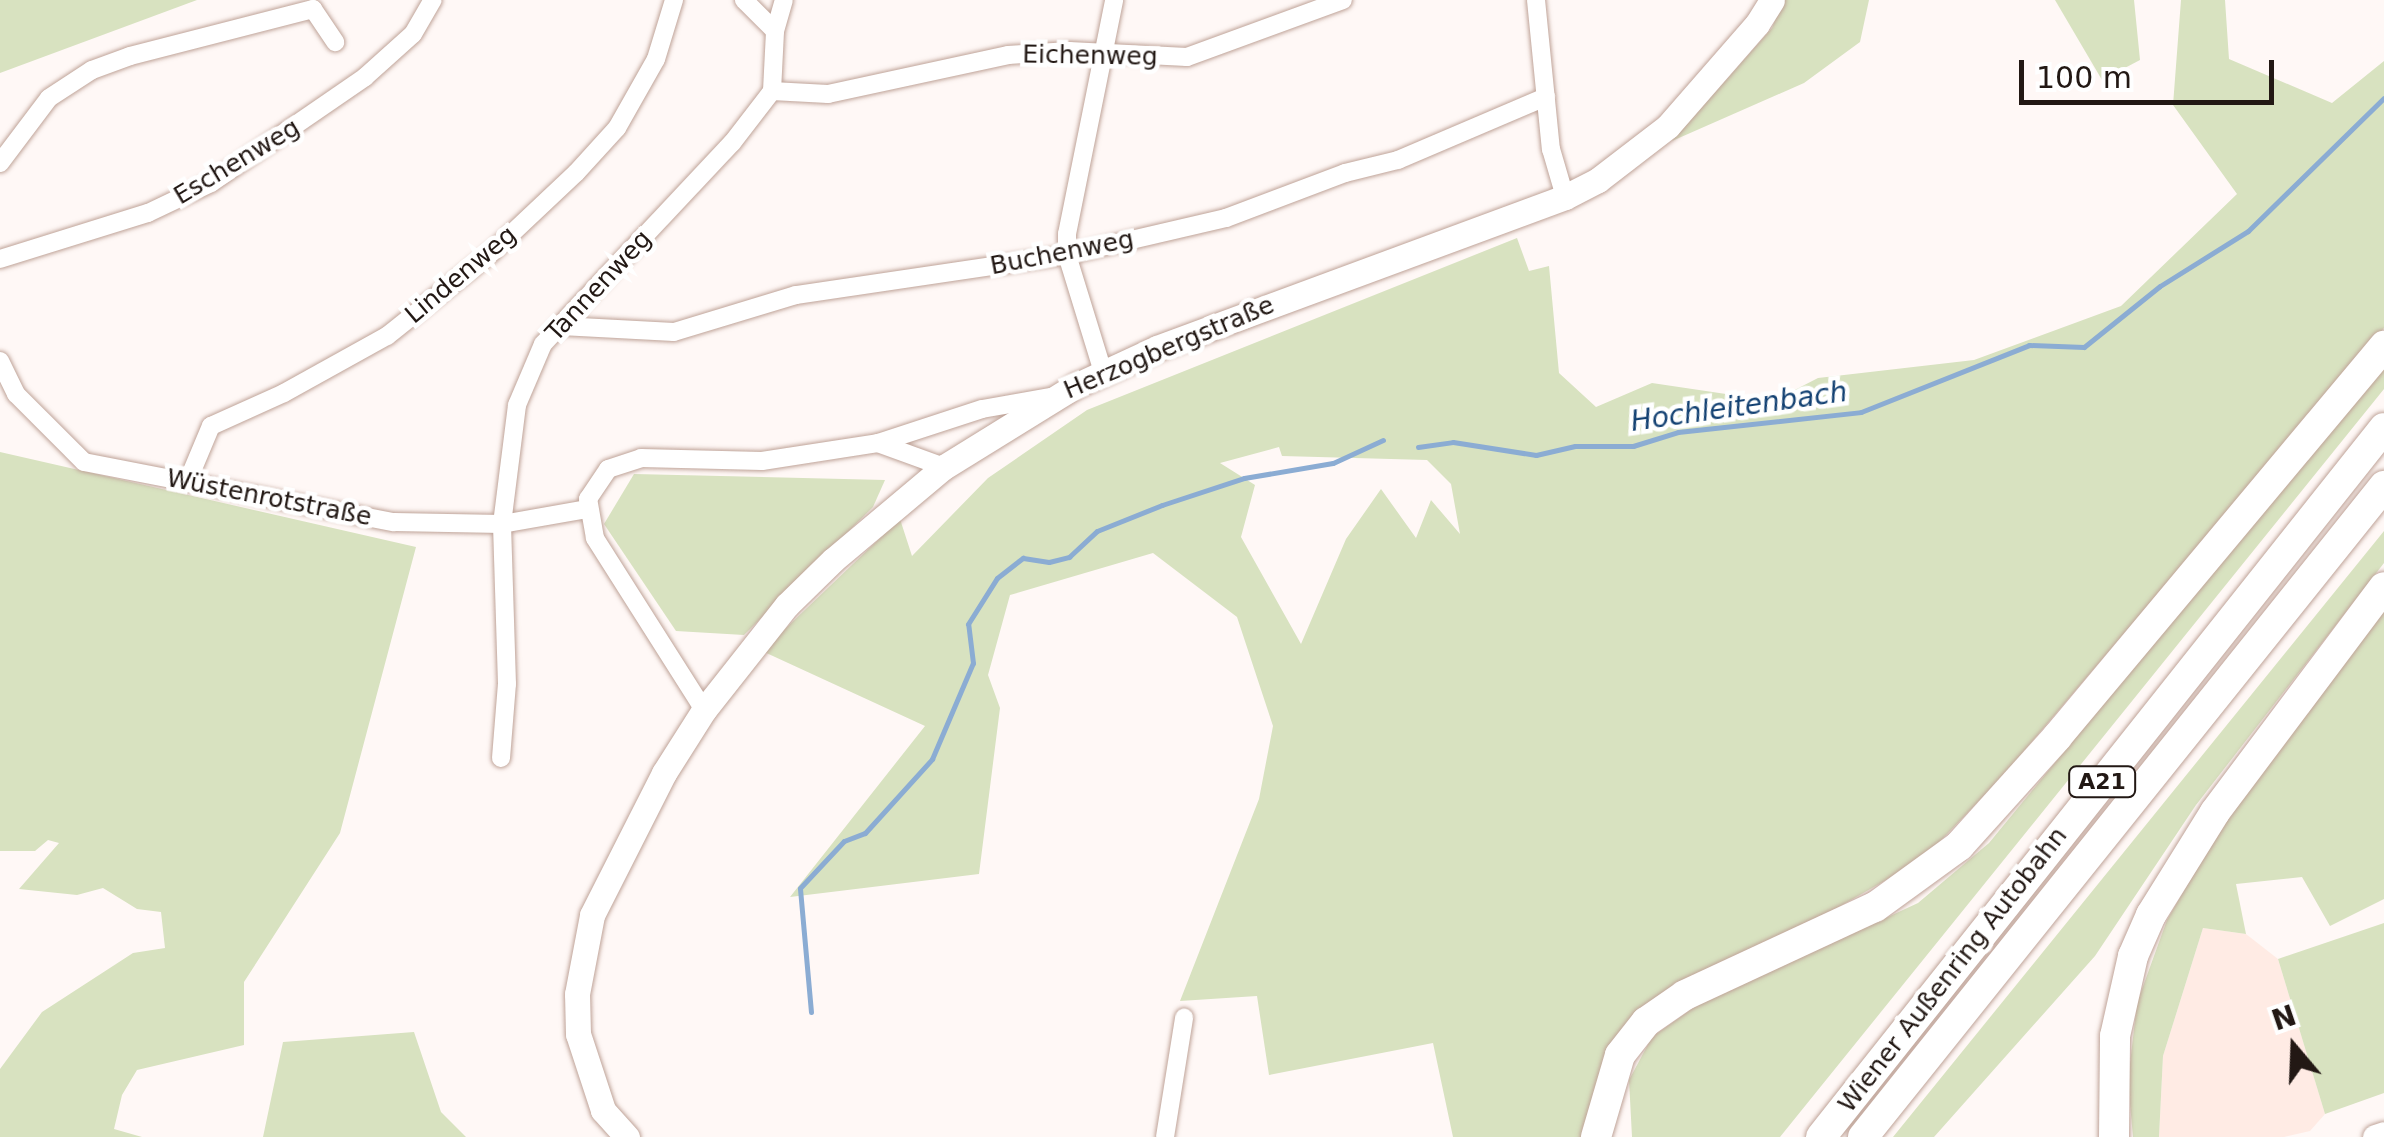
<!DOCTYPE html>
<meta charset="utf-8">
<style>
body{margin:0}
#map{position:relative;width:2384px;height:1137px;overflow:hidden;background:#fff8f6;font-family:"DejaVu Sans",sans-serif}
div>[style]{position:absolute}
[style*='--x']{left:calc(var(--x)*1px);top:calc(var(--y)*1px);width:calc(var(--w)*1px);rotate:calc(var(--a)*1deg)}
.commercial>*{inset:0;background:#ffebe4}
.green>*{inset:0;background:#d8e2c0}
.stream>*{height:5px;margin:-2.5px;padding:0 2.5px;transform-origin:2.5px;border-radius:2.5px;background:#8bacd3}
.roads{filter:drop-shadow(0 0 2px #bfa398) drop-shadow(0 0 2px #bfa398)}
.street>*{height:18px;margin:-9px;padding:0 9px;transform-origin:9px;border-radius:9px;background:#fff}
.secondary>*{height:25px;margin:-12.5px;padding:0 12.5px;transform-origin:12.5px;border-radius:12.5px;background:#fff}
.highway>*{height:30px;margin:-15px;padding:0 15px;transform-origin:15px;border-radius:15px;background:#fff}
span{translate:-50% -50%;white-space:nowrap;text-align:center;line-height:1.15;-webkit-text-stroke:9px #fff;paint-order:stroke}
.shield-label span{padding:2px 8px;background:#fff;border:2px solid;border-radius:8px;-webkit-text-stroke-width:0}
.shield-label{font-size:22px;color:#221814;font-weight:700}
.street-label{font-size:25px;color:#221814}
.water-label{font-size:28px;color:#134172;font-style:italic}
.north{position:absolute;left:2244px;top:997px;width:100px;height:100px;-webkit-text-stroke:8px #fff;paint-order:stroke;rotate:341deg;font-size:28px;font-weight:700;line-height:40px;text-align:center;color:#221814}
.north::after{content:'';display:block;margin:auto;width:35px;height:45px;background:#221814;clip-path:polygon(50% 0,100% 100%,50% 72%,0 100%)}
.scale{position:absolute;left:2019px;top:60px;width:255px;height:45px;box-sizing:border-box;border:5px solid #221814;border-top:0;padding-left:12px;font-size:30px;line-height:35px;white-space:nowrap;color:#221814;-webkit-text-stroke:8px #fff;paint-order:stroke}
</style>
<div id="map">
<div class="commercial">
<div style="clip-path:polygon(2203px 928px,2246px 934px,2278px 959px,2325px 1114px,2310px 1131px,2284px 1137px,2159px 1137px,2163px 1056px)"></div>
</div>
<div class="green">
<div style="clip-path:polygon(0 0,197px 0,0 73px)"></div>
<div style="clip-path:polygon(1783px 0,1869px 0,1860px 42px,1804px 83px,1672px 141px,1772px 28px)"></div>
<div style="clip-path:polygon(2055px 0,2134px 0,2140px 60px,2102px 80px)"></div>
<div style="clip-path:polygon(evenodd,2181px 0,2225px 0,2229px 59px,2332px 103px,2384px 61px,2384px 328px,2001px 778px,1923px 859px,1837px 908px,1688px 979px,1582px 1137px,1453px 1137px,1433px 1043px,1269px 1075px,1257px 996px,1180px 1001px,1259px 799px,1273px 726px,1237px 617px,1153px 553px,1010px 595px,988px 675px,1000px 708px,979px 874px,790px 897px,925px 726px,762px 651px,900px 519px,912px 556px,988px 478px,1087px 410px,1517px 238px,1529px 271px,1549px 266px,1559px 373px,1596px 407px,1652px 383px,1773px 401px,1818px 378px,1974px 360px,2121px 306px,2237px 194px,2173px 105px,2181px 0,1279px 447px,1282px 456px,1427px 460px,1451px 484px,1460px 534px,1431px 500px,1416px 538px,1381px 489px,1346px 539px,1301px 644px,1241px 537px,1255px 485px,1220px 463px,1279px 447px)"></div>
<div style="clip-path:polygon(2384px 362px,2384px 389px,1780px 1137px,1632px 1137px,1629px 1080px,1652px 1037px,1696px 1006px,1918px 903px,1989px 843px)"></div>
<div style="clip-path:polygon(0 452px,416px 547px,340px 833px,244px 982px,244px 1045px,137px 1070px,122px 1095px,114px 1129px,142px 1137px,0 1137px,0 1069px,42px 1012px,133px 953px,165px 948px,161px 912px,137px 909px,103px 888px,77px 895px,19px 889px,59px 843px,48px 840px,35px 851px,0 851px)"></div>
<div style="clip-path:polygon(634px 474px,885px 480px,873px 507px,744px 635px,676px 631px,604px 524px)"></div>
<div style="clip-path:polygon(2384px 531px,2384px 563px,2196px 805px,2095px 956px,1934px 1137px,1893px 1137px)"></div>
<div style="clip-path:polygon(2384px 609px,2384px 899px,2330px 926px,2302px 877px,2236px 884px,2246px 934px,2203px 928px,2163px 1056px,2159px 1137px,2133px 1137px,2128px 1081px,2137px 1003px,2167px 920px,2234px 804px)"></div>
<div style="clip-path:polygon(2384px 923px,2384px 1093px,2325px 1114px,2278px 959px)"></div>
<div style="clip-path:polygon(414px 1032px,441px 1112px,466px 1137px,263px 1137px,283px 1042px)"></div>
</div>
<div class="stream">
<div style="--x:1418;--y:447;--w:35;--a:-8"></div>
<div style="--x:1453;--y:442;--w:84;--a:8.9"></div>
<div style="--x:1536;--y:455;--w:40;--a:-13"></div>
<div style="--x:1575;--y:446;--w:58;--a:0"></div>
<div style="--x:1633;--y:446;--w:47;--a:-17.3"></div>
<div style="--x:1678;--y:432;--w:184;--a:-6.2"></div>
<div style="--x:1861;--y:412;--w:181;--a:-21.7"></div>
<div style="--x:2029;--y:345;--w:55;--a:2.1"></div>
<div style="--x:2084;--y:347;--w:97;--a:-38.8"></div>
<div style="--x:2160;--y:286;--w:104;--a:-32"></div>
<div style="--x:2248;--y:231;--w:190;--a:-44.4"></div>
<div style="--x:811;--y:1012;--w:124;--a:-95.1"></div>
<div style="--x:800;--y:888;--w:64;--a:-46.9"></div>
<div style="--x:844;--y:841;--w:22;--a:-21"></div>
<div style="--x:865;--y:833;--w:100;--a:-47.8"></div>
<div style="--x:932;--y:759;--w:104;--a:-66.9"></div>
<div style="--x:973;--y:663;--w:39;--a:-97"></div>
<div style="--x:968;--y:624;--w:54;--a:-57.8"></div>
<div style="--x:997;--y:578;--w:33;--a:-38"></div>
<div style="--x:1023;--y:558;--w:26;--a:9"></div>
<div style="--x:1049;--y:562;--w:21;--a:-14"></div>
<div style="--x:1069;--y:557;--w:38;--a:-43"></div>
<div style="--x:1097;--y:531;--w:70;--a:-21.8"></div>
<div style="--x:1162;--y:505;--w:86;--a:-18.2"></div>
<div style="--x:1244;--y:478;--w:90;--a:-9.6"></div>
<div style="--x:1333;--y:463;--w:55;--a:-24.7"></div>
</div>
<div class="roads">
<div class="street">
<div style="--x:1536;--y:0;--w:150;--a:84.3"></div>
<div style="--x:1551;--y:149;--w:50;--a:73.7"></div>
<div style="--x:775;--y:31;--w:32;--a:-74"></div>
<div style="--x:772;--y:91;--w:56;--a:3.1"></div>
<div style="--x:828;--y:94;--w:184;--a:-12.2"></div>
<div style="--x:1008;--y:55;--w:61;--a:-3.8"></div>
<div style="--x:1069;--y:51;--w:118;--a:2.9"></div>
<div style="--x:1187;--y:57;--w:166;--a:-20.1"></div>
<div style="--x:0;--y:163;--w:81;--a:-53"></div>
<div style="--x:49;--y:98;--w:51;--a:-33.1"></div>
<div style="--x:92;--y:70;--w:40;--a:-20.2"></div>
<div style="--x:130;--y:56;--w:189;--a:-14.4"></div>
<div style="--x:313;--y:9;--w:40;--a:56"></div>
<div style="--x:0;--y:259;--w:155;--a:-17.3"></div>
<div style="--x:148;--y:213;--w:70;--a:-25.5"></div>
<div style="--x:211;--y:183;--w:187;--a:-34.5"></div>
<div style="--x:365;--y:77;--w:64;--a:-41.9"></div>
<div style="--x:413;--y:34;--w:39;--a:-60"></div>
<div style="--x:561;--y:326;--w:113;--a:3"></div>
<div style="--x:674;--y:332;--w:127;--a:-16.9"></div>
<div style="--x:796;--y:295;--w:274;--a:-8.4"></div>
<div style="--x:1067;--y:255;--w:163;--a:-13.1"></div>
<div style="--x:1226;--y:218;--w:127;--a:-20.7"></div>
<div style="--x:1345;--y:173;--w:55;--a:-13.8"></div>
<div style="--x:1398;--y:160;--w:161;--a:-23.1"></div>
<div style="--x:0;--y:361;--w:37;--a:64"></div>
<div style="--x:16;--y:394;--w:96;--a:45"></div>
<div style="--x:84;--y:462;--w:316;--a:11"></div>
<div style="--x:394;--y:522;--w:108;--a:1.1"></div>
<div style="--x:502;--y:524;--w:86;--a:-10"></div>
<div style="--x:1103;--y:372;--w:122;--a:-107.1"></div>
<div style="--x:1067;--y:255;--w:21;--a:-90"></div>
<div style="--x:1067;--y:234;--w:239;--a:-78.6"></div>
<div style="--x:878;--y:443;--w:70;--a:20"></div>
<div style="--x:187;--y:483;--w:62;--a:-67.2"></div>
<div style="--x:211;--y:426;--w:80;--a:-24.3"></div>
<div style="--x:284;--y:393;--w:118;--a:-29"></div>
<div style="--x:387;--y:336;--w:133;--a:-38.6"></div>
<div style="--x:491;--y:253;--w:117;--a:-43.3"></div>
<div style="--x:576;--y:173;--w:61;--a:-47.7"></div>
<div style="--x:617;--y:128;--w:79;--a:-60.5"></div>
<div style="--x:656;--y:59;--w:62;--a:-73"></div>
<div style="--x:704;--y:710;--w:204;--a:-122.4"></div>
<div style="--x:595;--y:538;--w:40;--a:-100"></div>
<div style="--x:588;--y:499;--w:36;--a:-56"></div>
<div style="--x:608;--y:469;--w:35;--a:-18"></div>
<div style="--x:641;--y:458;--w:121;--a:1.4"></div>
<div style="--x:762;--y:461;--w:117;--a:-8.8"></div>
<div style="--x:878;--y:443;--w:109;--a:-18.1"></div>
<div style="--x:982;--y:409;--w:70;--a:-9.9"></div>
<div style="--x:501;--y:758;--w:74;--a:-85.4"></div>
<div style="--x:507;--y:684;--w:160;--a:-91.8"></div>
<div style="--x:502;--y:524;--w:120;--a:-82.8"></div>
<div style="--x:517;--y:405;--w:66;--a:-66.9"></div>
<div style="--x:543;--y:344;--w:276;--a:-46.8"></div>
<div style="--x:732;--y:143;--w:66;--a:-52.4"></div>
<div style="--x:772;--y:91;--w:60;--a:-87.1"></div>
<div style="--x:775;--y:31;--w:44;--a:-135"></div>
<div style="--x:1165;--y:1137;--w:121;--a:-80.9"></div>
</div>
<div class="secondary">
<div style="--x:627;--y:1137;--w:36;--a:-132"></div>
<div style="--x:603;--y:1110;--w:80;--a:-108.2"></div>
<div style="--x:578;--y:1034;--w:40;--a:-91.4"></div>
<div style="--x:577;--y:994;--w:80;--a:-79.2"></div>
<div style="--x:592;--y:915;--w:159;--a:-63.1"></div>
<div style="--x:664;--y:773;--w:75;--a:-57.6"></div>
<div style="--x:704;--y:710;--w:134;--a:-51.7"></div>
<div style="--x:787;--y:605;--w:64;--a:-44.4"></div>
<div style="--x:833;--y:560;--w:145;--a:-40"></div>
<div style="--x:944;--y:467;--w:156;--a:-31.7"></div>
<div style="--x:1077;--y:385;--w:88;--a:-24.8"></div>
<div style="--x:1157;--y:348;--w:435;--a:-20.3"></div>
<div style="--x:1565;--y:197;--w:37;--a:-27"></div>
<div style="--x:1598;--y:180;--w:88;--a:-37.6"></div>
<div style="--x:1668;--y:126;--w:135;--a:-48.9"></div>
<div style="--x:1757;--y:24;--w:28;--a:-58"></div>
<div style="--x:2375;--y:1137;--w:9;--a:-18"></div>
</div>
<div class="highway">
<div style="--x:1596;--y:1137;--w:85;--a:-73.7"></div>
<div style="--x:1620;--y:1055;--w:42;--a:-51.8"></div>
<div style="--x:1646;--y:1022;--w:47;--a:-34.7"></div>
<div style="--x:1685;--y:995;--w:209;--a:-24.9"></div>
<div style="--x:1875;--y:907;--w:104;--a:-36"></div>
<div style="--x:1959;--y:846;--w:147;--a:-48"></div>
<div style="--x:2057;--y:737;--w:510;--a:-50.09"></div>
<div style="--x:1821;--y:1137;--w:905;--a:-51.55"></div>
<div style="--x:1863;--y:1137;--w:834;--a:-51.33"></div>
<div style="--x:2114;--y:1137;--w:101;--a:-89.4"></div>
<div style="--x:2115;--y:1036;--w:82;--a:-77.3"></div>
<div style="--x:2133;--y:956;--w:45;--a:-66.3"></div>
<div style="--x:2151;--y:915;--w:121;--a:-58.1"></div>
<div style="--x:2215;--y:812;--w:281;--a:-53.1"></div>
</div>
</div>
<div class="shield-label">
<span style="left:2102px;top:782px">A21</span>
</div>
<div class="street-label">
<span style="left:1090px;top:56px;rotate:1deg">Eichenweg</span>
<span style="left:237px;top:162px;rotate:-31deg">Eschenweg</span>
<span style="left:1062px;top:253px;rotate:-11deg">Buchenweg</span>
<span style="left:461px;top:275px;rotate:-40deg">Lindenweg</span>
<span style="left:599px;top:286px;rotate:-47deg">Tannenweg</span>
<span style="left:1169px;top:348px;rotate:-23deg">Herzogbergstraße</span>
<span style="left:269px;top:498px;rotate:11deg">Wüstenrotstraße</span>
<span style="left:1953px;top:970px;rotate:-52deg">Wiener Außenring Autobahn</span>
</div>
<div class="water-label">
<span style="left:1739px;top:407px;rotate:-8deg">Hochleitenbach</span>
</div>
<div class="north">N</div>
<div class="scale">100 m</div>
</div>
